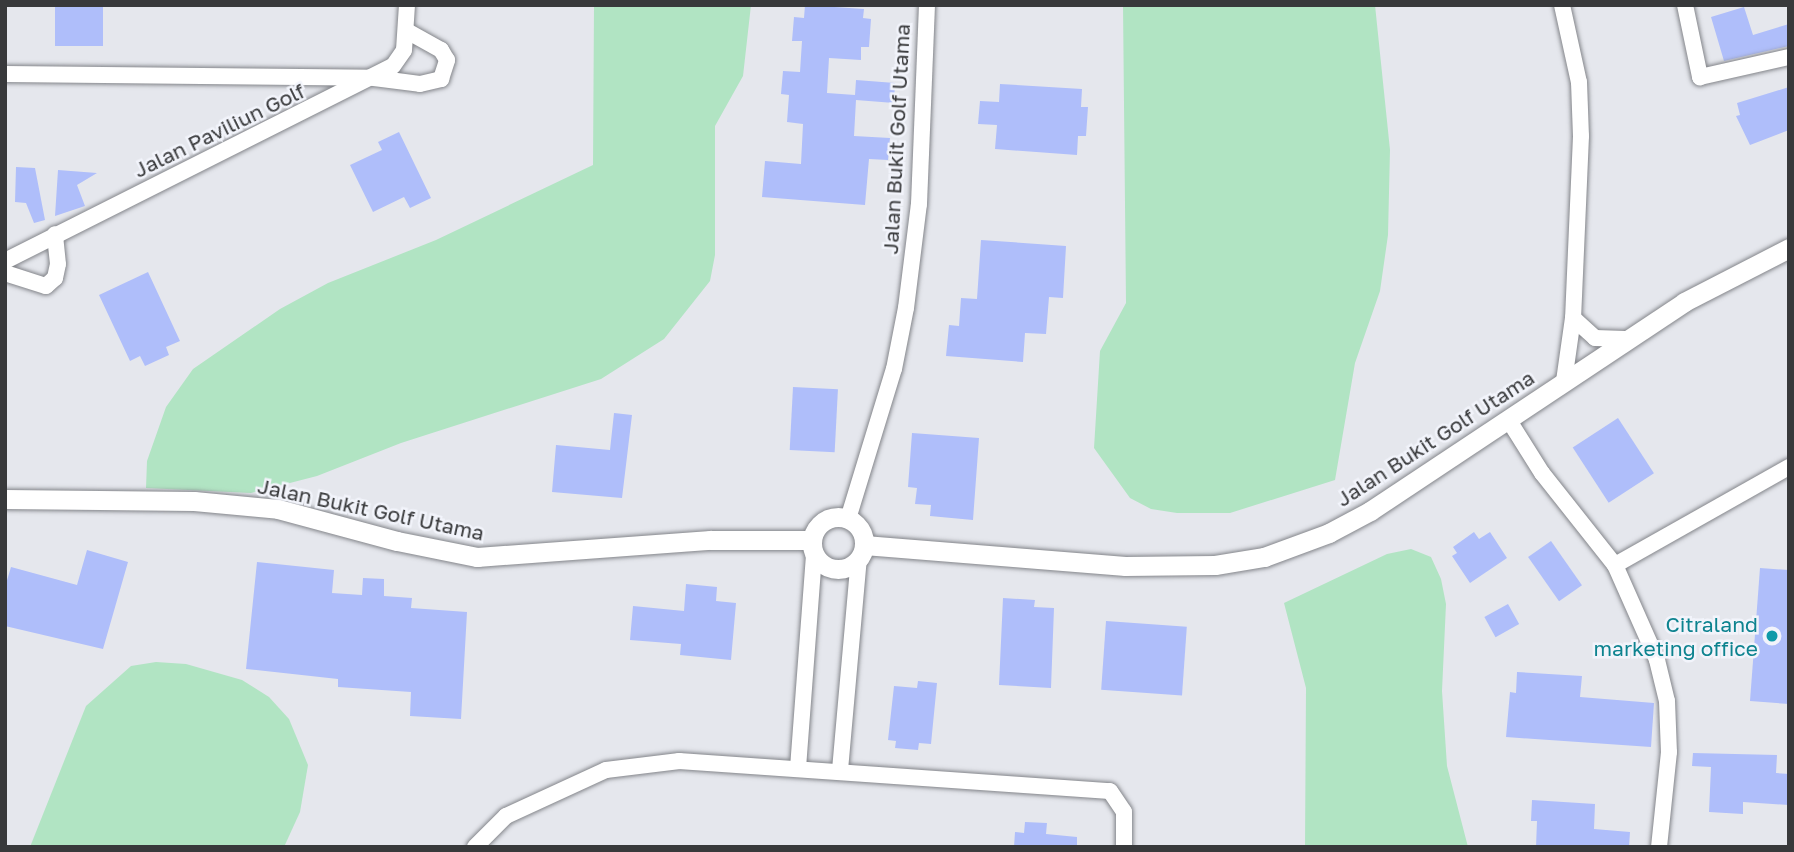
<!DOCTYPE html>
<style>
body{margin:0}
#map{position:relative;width:1794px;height:852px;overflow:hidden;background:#e5e7ed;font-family:"Golos Text",sans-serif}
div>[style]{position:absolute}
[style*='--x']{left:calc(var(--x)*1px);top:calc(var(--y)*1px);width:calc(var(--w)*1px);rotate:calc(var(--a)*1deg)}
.green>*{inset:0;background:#b1e4c3}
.building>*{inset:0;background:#afbefa;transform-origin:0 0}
.roads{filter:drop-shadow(0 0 2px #83858a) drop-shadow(0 0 2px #83858a)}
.minor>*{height:16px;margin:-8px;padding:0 8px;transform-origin:8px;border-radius:8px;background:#fff}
.tertiary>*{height:19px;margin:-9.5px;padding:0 9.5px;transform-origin:9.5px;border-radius:9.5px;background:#fff}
.tertiary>.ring{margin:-9.5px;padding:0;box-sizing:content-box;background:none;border:19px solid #fff;border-radius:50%}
.dots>*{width:19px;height:19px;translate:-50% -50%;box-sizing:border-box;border:4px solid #f2f4fb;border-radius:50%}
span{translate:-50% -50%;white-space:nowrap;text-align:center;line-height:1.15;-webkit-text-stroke:5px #f2f4fb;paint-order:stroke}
.street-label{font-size:21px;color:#38393b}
.culture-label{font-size:21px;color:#0d838f}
.right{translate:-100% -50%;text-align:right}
.frame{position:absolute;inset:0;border:7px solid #38393b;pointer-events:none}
</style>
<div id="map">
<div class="green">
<div style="clip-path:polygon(594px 5px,751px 5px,743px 76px,715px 126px,715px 255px,710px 281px,664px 339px,601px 379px,401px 443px,317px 476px,251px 493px,146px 488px,147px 461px,166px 407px,193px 369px,280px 309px,328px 283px,436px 240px,593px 165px)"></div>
<div style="clip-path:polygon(1123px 5px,1375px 5px,1390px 150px,1388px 235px,1380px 291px,1355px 363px,1335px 480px,1230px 513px,1177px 513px,1151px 509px,1130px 498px,1094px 448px,1100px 351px,1126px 303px)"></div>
<div style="clip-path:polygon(1411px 549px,1431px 557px,1441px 579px,1446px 604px,1442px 691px,1447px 766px,1468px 847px,1305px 847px,1306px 688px,1284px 603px,1387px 554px)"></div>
<div style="clip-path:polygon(156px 662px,186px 664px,242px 680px,269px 697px,289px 719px,308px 765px,300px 812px,284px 847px,30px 847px,86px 706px,131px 666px)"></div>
</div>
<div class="building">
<div style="left:55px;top:5px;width:48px;height:41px"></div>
<div style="clip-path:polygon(805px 5px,864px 9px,863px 18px,871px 19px,869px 47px,861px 47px,861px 60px,829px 58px,827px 93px,855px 95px,856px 80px,895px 83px,894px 103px,856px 100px,854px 136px,890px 138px,888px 160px,869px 159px,865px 205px,762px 197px,765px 161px,801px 164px,803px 124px,787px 122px,789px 95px,781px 94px,783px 71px,800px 72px,802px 41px,792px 41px,794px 17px,804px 18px)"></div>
<div style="clip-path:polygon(1744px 7px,1753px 35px,1789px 24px,1789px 46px,1724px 61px,1711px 17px)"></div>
<div style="clip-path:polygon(1000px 84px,1082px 89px,1081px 107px,1088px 107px,1086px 136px,1078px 136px,1077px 155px,995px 149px,997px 125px,978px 124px,980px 101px,999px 102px)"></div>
<div style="clip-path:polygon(1789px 87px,1789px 130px,1750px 145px,1736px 116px,1740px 115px,1737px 103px)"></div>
<div style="clip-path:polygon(399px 132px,431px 198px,410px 208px,404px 197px,373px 212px,350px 165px,382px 150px,378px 142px)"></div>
<div style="clip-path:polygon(16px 167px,35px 168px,45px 220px,34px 223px,26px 203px,15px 202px)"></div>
<div style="clip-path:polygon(58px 170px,97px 173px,77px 185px,85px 206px,55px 216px)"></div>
<div style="clip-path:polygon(981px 240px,1066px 246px,1063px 298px,1049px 297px,1046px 334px,1025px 333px,1023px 362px,946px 356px,949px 325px,959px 326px,961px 298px,977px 299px)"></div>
<div style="clip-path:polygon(148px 272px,180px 341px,166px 347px,169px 355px,145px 366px,140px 356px,130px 361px,99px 295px)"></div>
<div style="left:793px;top:387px;width:45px;height:63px;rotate:3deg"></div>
<div style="clip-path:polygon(614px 413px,632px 415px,622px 498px,552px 492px,556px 445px,610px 450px)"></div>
<div style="left:1618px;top:418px;width:66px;height:54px;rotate:57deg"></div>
<div style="clip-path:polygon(912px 433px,979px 438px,973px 520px,930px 516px,931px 505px,915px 504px,917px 488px,908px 487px)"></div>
<div style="clip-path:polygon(1474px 532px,1479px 539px,1490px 532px,1507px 558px,1470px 583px,1452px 556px,1457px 553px,1453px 547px)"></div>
<div style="left:1551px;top:541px;width:54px;height:28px;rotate:55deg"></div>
<div style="clip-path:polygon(87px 550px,128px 562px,103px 649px,5px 626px,5px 587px,11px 567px,77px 585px)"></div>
<div style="clip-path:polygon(257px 562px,334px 570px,332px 593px,362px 595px,363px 578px,384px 579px,384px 596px,412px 598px,411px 608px,467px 612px,461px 719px,410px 716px,411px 692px,338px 687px,338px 679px,246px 669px)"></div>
<div style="clip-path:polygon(1760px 568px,1789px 570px,1789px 704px,1750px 701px)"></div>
<div style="clip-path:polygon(686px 584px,717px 587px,716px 601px,736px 603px,731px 660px,680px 655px,681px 644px,630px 640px,633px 606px,684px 611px)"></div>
<div style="clip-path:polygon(1003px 598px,1035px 600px,1034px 607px,1054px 608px,1051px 688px,999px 685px)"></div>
<div style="left:1508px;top:604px;width:23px;height:27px;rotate:61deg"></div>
<div style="left:1106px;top:621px;width:81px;height:69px;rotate:4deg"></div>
<div style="clip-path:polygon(1517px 672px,1582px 676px,1580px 697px,1654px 703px,1651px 747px,1506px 737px,1510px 692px,1516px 693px)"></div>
<div style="clip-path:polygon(918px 681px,937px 683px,931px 744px,919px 743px,918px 750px,895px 748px,896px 741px,888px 740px,894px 686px,917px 688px)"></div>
<div style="clip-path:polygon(1693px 753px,1777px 755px,1776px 773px,1789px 774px,1789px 805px,1743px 802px,1743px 814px,1709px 812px,1711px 767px,1692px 766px)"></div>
<div style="clip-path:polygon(1532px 800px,1595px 804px,1594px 829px,1630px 832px,1629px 847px,1536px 847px,1537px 821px,1531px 821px)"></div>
<div style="clip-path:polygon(1025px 822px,1047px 823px,1046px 834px,1077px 837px,1077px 847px,1014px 847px,1015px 832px,1024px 833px)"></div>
</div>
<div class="roads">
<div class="minor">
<div style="--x:1562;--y:5;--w:79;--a:77.6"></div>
<div style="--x:1579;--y:82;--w:54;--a:87.9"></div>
<div style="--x:1581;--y:136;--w:182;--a:92.5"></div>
<div style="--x:1573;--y:318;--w:64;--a:98.1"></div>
<div style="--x:1685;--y:5;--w:74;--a:78.2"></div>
<div style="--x:1700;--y:77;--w:91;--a:-12.7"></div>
<div style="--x:5;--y:74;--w:369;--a:0.6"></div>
<div style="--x:374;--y:78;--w:46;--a:7.4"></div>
<div style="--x:420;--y:84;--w:22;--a:-13"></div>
<div style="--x:441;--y:79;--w:20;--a:-72"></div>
<div style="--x:447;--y:60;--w:12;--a:-121"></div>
<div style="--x:441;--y:50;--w:39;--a:-151"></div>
<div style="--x:5;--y:261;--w:434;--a:-26.7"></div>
<div style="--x:393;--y:66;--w:19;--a:-55"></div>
<div style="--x:404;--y:50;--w:45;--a:-86.2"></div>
<div style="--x:5;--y:273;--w:43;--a:17.6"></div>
<div style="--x:46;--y:286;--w:12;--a:-42"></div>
<div style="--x:55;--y:278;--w:14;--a:-78"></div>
<div style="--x:58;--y:264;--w:30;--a:-96"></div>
<div style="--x:1573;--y:318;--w:30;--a:42"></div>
<div style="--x:1595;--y:338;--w:30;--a:2"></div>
<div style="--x:1508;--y:419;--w:64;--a:57.8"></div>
<div style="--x:1542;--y:473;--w:117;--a:51.6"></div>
<div style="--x:1615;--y:565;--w:104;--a:66.1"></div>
<div style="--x:1657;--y:660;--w:42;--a:76.3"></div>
<div style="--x:1667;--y:701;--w:51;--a:87.8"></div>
<div style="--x:1669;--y:752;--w:96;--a:96"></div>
<div style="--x:848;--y:519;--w:157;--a:-73"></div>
<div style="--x:894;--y:369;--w:62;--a:-78.9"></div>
<div style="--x:906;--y:308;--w:105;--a:-82.9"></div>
<div style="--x:919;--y:204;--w:199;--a:-87.7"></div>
<div style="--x:1615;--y:565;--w:200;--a:-29.4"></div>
<div style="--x:798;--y:768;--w:215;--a:-85.7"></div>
<div style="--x:840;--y:770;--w:212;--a:-84.9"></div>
<div style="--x:475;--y:847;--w:44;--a:-45"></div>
<div style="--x:506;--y:816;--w:110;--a:-24.7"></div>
<div style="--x:606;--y:770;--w:74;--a:-7"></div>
<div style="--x:679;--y:761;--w:432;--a:4"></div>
<div style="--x:1110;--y:791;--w:25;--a:56"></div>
<div style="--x:1124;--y:812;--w:35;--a:90"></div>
</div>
<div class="tertiary">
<div style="--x:5;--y:499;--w:189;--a:0.6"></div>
<div style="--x:194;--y:501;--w:84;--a:5.4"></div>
<div style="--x:278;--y:509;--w:123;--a:15.1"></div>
<div style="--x:397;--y:541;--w:82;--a:11.3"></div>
<div style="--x:477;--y:557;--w:234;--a:-4.2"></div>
<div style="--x:710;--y:540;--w:102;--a:0"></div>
<div class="ring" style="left:812px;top:517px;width:33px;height:33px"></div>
<div style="--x:864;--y:545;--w:262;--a:4.6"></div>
<div style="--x:1125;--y:566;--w:90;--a:-0.6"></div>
<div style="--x:1215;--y:565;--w:50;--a:-9.3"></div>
<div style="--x:1264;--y:557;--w:69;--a:-20.3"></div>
<div style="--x:1329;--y:533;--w:47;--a:-28.2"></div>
<div style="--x:1370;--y:511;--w:377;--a:-33.6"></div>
<div style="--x:1684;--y:302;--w:118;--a:-27.2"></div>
</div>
</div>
<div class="dots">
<div style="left:1772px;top:636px;background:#0f9aa8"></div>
</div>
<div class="street-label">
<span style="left:219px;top:130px;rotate:-26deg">Jalan Paviliun Golf</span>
<span style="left:896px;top:139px;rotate:-87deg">Jalan Bukit Golf Utama</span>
<span style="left:1435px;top:438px;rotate:-33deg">Jalan Bukit Golf Utama</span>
<span style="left:371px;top:509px;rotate:12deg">Jalan Bukit Golf Utama</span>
</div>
<div class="culture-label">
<span class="right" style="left:1758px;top:636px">Citraland<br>marketing office</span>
</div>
<div class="frame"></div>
</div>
